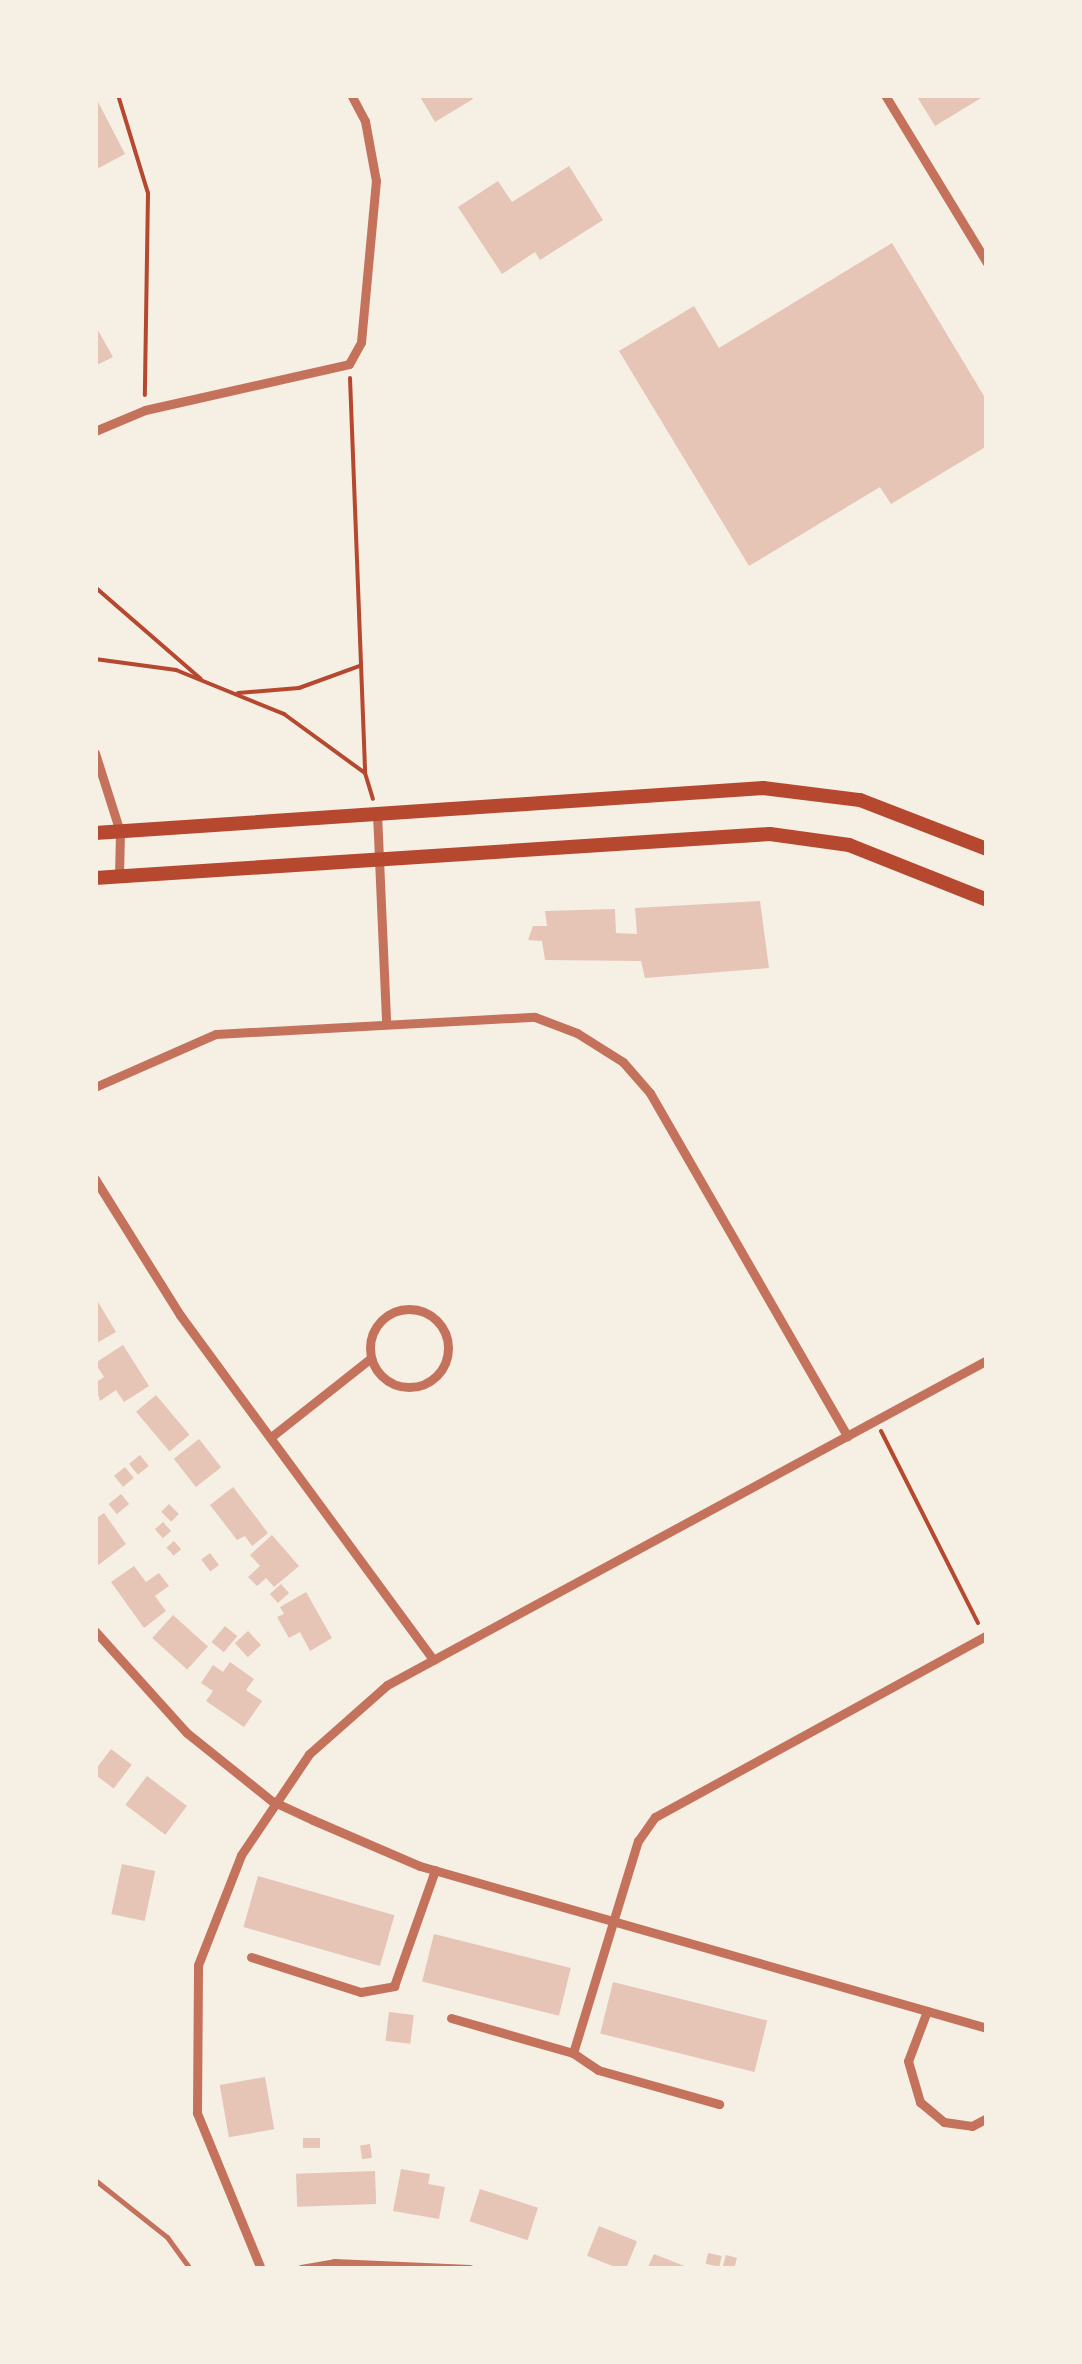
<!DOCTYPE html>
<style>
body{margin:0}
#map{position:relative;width:1082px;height:2364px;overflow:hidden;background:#f6efe4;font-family:"Noto Sans",sans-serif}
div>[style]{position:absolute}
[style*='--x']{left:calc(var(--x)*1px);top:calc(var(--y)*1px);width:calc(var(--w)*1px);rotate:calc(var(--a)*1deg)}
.building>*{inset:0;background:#e6c5b7;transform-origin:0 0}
.path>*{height:4px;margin:-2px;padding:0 2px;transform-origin:2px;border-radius:2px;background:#b5482f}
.service>*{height:5px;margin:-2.5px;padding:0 2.5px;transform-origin:2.5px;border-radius:2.5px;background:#c5725c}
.minor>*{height:9px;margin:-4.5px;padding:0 4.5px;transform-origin:4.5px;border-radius:4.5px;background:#c5725c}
.minor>.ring{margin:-4.5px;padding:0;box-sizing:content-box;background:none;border:9px solid #c5725c;border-radius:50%}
.primary>*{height:14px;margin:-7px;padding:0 7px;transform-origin:7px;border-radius:7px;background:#b5482f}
span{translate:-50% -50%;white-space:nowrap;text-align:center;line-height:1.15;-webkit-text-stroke:10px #f6efe4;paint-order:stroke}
.frame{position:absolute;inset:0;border:98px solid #f6efe4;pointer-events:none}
</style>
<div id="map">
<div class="building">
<div style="clip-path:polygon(419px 95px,471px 95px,473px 99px,435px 122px)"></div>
<div style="clip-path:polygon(916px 95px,986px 95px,935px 126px)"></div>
<div style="clip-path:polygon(95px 96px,125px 154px,95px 170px)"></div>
<div style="clip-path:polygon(569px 166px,603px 220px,540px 260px,535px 252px,502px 274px,458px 207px,498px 181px,512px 202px)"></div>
<div style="clip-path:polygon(892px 243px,987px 401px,987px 446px,891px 504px,880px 487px,749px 566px,619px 351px,694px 306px,719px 348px)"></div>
<div style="clip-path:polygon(95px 325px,113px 357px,95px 366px)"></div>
<div style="clip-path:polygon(760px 901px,769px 968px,645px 978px,641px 961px,545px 960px,542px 941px,528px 940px,533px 926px,547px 926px,545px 911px,615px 909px,616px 933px,637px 934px,635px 908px)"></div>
<div style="clip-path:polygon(95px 1297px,116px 1332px,95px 1344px)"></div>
<div style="clip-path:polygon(123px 1345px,149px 1386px,124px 1402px,116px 1390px,100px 1401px,95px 1383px,104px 1377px,95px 1363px)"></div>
<div style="left:156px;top:1395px;width:52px;height:26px;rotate:50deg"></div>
<div style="left:199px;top:1439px;width:36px;height:32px;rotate:52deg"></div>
<div style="left:140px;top:1455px;width:14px;height:14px;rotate:51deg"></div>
<div style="left:125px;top:1467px;width:14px;height:14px;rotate:51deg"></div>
<div style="clip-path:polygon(233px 1487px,268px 1533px,252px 1546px,245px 1536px,237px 1540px,210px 1505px)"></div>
<div style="left:121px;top:1494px;width:13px;height:16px;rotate:51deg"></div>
<div style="left:169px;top:1504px;width:14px;height:11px;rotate:45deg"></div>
<div style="clip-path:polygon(104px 1513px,126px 1544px,97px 1566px,95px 1519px)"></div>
<div style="left:163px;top:1522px;width:12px;height:11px;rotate:48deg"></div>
<div style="clip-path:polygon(272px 1535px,299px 1566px,274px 1587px,266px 1578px,257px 1586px,248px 1577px,260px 1566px,250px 1555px)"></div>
<div style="left:174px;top:1541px;width:11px;height:10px;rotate:49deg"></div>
<div style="left:210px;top:1553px;width:15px;height:11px;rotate:53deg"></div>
<div style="clip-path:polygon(134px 1566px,146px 1582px,159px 1573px,169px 1586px,155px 1596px,166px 1611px,144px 1628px,111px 1582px)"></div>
<div style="left:281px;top:1584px;width:12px;height:15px;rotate:48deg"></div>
<div style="clip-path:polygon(306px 1592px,332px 1638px,310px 1651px,300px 1632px,289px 1638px,277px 1617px,284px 1614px,280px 1607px)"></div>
<div style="left:173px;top:1615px;width:47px;height:31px;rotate:42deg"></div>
<div style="left:225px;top:1626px;width:16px;height:21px;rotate:40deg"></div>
<div style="left:248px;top:1631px;width:19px;height:18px;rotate:47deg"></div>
<div style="clip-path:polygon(230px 1662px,254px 1679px,246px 1690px,262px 1701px,244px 1727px,206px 1701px,213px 1691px,201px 1683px,213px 1665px,223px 1672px)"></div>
<div style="left:111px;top:1749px;width:26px;height:30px;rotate:37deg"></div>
<div style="left:147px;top:1776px;width:50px;height:36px;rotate:37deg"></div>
<div style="left:122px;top:1864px;width:34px;height:51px;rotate:12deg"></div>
<div style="left:258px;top:1876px;width:142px;height:53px;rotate:16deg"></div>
<div style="left:434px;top:1934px;width:141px;height:49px;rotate:14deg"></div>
<div style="left:613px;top:1982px;width:159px;height:53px;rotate:14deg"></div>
<div style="left:389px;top:2012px;width:25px;height:29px;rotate:7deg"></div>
<div style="left:265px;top:2077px;width:53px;height:46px;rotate:80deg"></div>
<div style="left:320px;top:2138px;width:10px;height:17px;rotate:90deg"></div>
<div style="left:370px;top:2144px;width:14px;height:10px;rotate:82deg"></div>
<div style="clip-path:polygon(401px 2169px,430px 2174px,428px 2184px,445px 2187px,439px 2219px,393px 2211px)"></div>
<div style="left:375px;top:2171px;width:33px;height:79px;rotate:88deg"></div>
<div style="left:480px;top:2189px;width:61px;height:34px;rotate:18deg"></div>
<div style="left:599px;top:2226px;width:41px;height:32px;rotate:22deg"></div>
<div style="left:708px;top:2253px;width:14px;height:11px;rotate:12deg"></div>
<div style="clip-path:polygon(654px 2254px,692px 2269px,647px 2269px)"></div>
<div style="clip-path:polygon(726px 2255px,737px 2258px,734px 2269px,722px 2269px)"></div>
</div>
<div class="path">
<div style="--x:118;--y:95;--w:102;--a:73"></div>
<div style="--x:148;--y:193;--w:202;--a:90.9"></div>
<div style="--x:350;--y:378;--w:395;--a:87.8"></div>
<div style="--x:95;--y:587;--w:140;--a:41"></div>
<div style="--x:95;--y:659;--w:82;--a:7.7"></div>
<div style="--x:176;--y:670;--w:117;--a:22.2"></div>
<div style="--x:284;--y:714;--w:100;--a:36.1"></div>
<div style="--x:365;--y:773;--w:27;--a:73"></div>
<div style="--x:238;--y:693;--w:61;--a:-4.7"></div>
<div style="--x:299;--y:688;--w:64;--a:-20.1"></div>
<div style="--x:881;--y:1431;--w:215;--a:63.2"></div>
</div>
<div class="service">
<div style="--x:95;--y:2180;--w:92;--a:38.4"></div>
<div style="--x:167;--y:2237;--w:39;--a:54"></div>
</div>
<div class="minor">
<div style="--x:885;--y:95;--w:197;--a:58.7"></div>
<div style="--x:95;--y:431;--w:54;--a:-22.8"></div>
<div style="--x:145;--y:410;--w:209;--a:-12.7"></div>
<div style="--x:349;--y:364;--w:25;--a:-61"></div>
<div style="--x:361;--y:342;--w:162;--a:-84.7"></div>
<div style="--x:376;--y:181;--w:61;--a:-100.4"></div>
<div style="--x:365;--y:121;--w:30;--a:-118"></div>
<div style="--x:95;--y:753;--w:83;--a:72.4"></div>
<div style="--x:120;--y:832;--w:45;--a:91.3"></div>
<div style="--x:377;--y:813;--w:209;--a:87.5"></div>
<div style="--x:95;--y:1087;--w:132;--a:-23.7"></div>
<div style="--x:216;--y:1034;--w:319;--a:-3.1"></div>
<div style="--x:535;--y:1017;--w:45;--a:20.9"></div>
<div style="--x:577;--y:1033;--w:54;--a:32.2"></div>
<div style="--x:623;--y:1062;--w:41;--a:48.9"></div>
<div style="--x:650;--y:1093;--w:396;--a:60.1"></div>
<div style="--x:95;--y:1179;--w:160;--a:58"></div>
<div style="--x:180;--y:1315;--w:428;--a:53.7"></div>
<div class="ring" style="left:370px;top:1309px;width:69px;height:69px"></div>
<div style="--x:271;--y:1437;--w:127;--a:-38.3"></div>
<div style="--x:95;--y:1631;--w:137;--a:48"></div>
<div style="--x:187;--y:1733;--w:109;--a:38.7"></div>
<div style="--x:272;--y:1801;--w:45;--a:24.9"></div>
<div style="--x:313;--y:1820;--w:116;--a:23.3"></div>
<div style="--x:420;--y:1866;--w:590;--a:15.95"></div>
<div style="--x:251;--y:1957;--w:115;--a:17.7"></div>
<div style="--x:361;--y:1992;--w:34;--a:-10"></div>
<div style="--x:394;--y:1986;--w:123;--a:-70.5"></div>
<div style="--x:927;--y:2011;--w:53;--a:110.8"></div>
<div style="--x:908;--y:2061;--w:43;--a:73.7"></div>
<div style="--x:920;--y:2102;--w:31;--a:40"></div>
<div style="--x:944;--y:2122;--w:28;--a:8"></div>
<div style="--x:972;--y:2126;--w:17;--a:-28"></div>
<div style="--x:451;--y:2018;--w:127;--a:16"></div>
<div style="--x:573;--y:2053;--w:222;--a:-73"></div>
<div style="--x:638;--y:1841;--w:29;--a:-55"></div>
<div style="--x:655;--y:1817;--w:379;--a:-28.7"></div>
<div style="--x:573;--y:2053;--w:30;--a:34"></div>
<div style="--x:598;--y:2070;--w:126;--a:15.7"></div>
<div style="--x:261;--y:2269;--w:169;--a:-112.3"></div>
<div style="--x:197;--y:2113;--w:148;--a:-89.6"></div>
<div style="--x:198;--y:1965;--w:118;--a:-68.6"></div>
<div style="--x:241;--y:1855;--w:122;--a:-56"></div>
<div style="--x:309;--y:1754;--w:104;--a:-41.5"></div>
<div style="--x:387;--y:1685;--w:682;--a:-28.44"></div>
<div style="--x:301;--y:2269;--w:34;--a:-10"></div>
<div style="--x:334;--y:2263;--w:136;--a:2.5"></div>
</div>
<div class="primary">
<div style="--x:95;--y:833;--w:670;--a:-3.85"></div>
<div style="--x:763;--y:788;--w:98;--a:7.1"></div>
<div style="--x:860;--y:800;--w:136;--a:21.1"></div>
<div style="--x:95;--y:878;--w:676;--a:-3.73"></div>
<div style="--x:770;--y:834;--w:80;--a:7.9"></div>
<div style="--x:849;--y:845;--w:149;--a:21.7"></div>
</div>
<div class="frame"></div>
</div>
